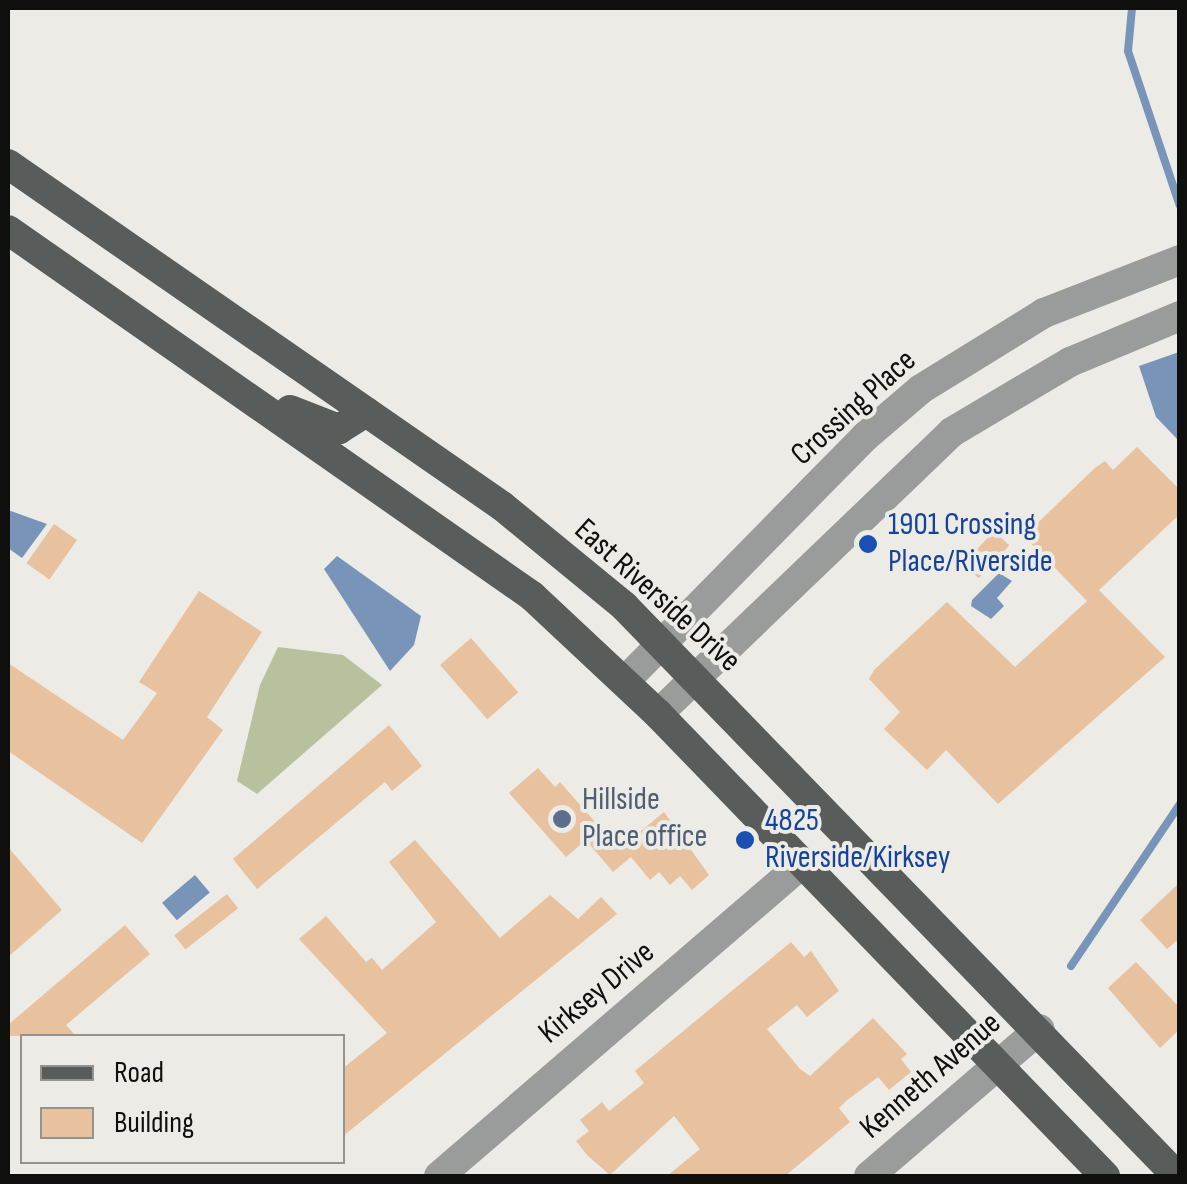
<!DOCTYPE html>
<style>
body{margin:0}
#map{position:relative;width:1187px;height:1184px;overflow:hidden;background:#ecebe6;font-family:"Sofia Sans Condensed",sans-serif}
div>[style]{position:absolute}
[style*='--x']{left:calc(var(--x)*1px);top:calc(var(--y)*1px);width:calc(var(--w)*1px);rotate:calc(var(--a)*1deg)}
.green>*{inset:0;background:#b8c19e}
.water>*{inset:0;background:#7994b9;transform-origin:0 0}
.stream>*{height:8px;margin:-4px;padding:0 4px;transform-origin:4px;border-radius:4px;background:#7994b9}
.building>*{inset:0;background:#e8c19f;transform-origin:0 0}
.minor>*{height:30px;margin:-15px;padding:0 15px;transform-origin:15px;border-radius:15px;background:#9a9c9b}
.major>*{height:30px;margin:-15px;padding:0 15px;transform-origin:15px;border-radius:15px;background:#585c5a}
.dots>*{width:28px;height:28px;translate:-50% -50%;box-sizing:border-box;border:5px solid #ecebe6;border-radius:50%}
span{translate:-50% -50%;white-space:nowrap;text-align:center;line-height:1.15;-webkit-text-stroke:8px #ecebe6;paint-order:stroke}
.street-label{font-size:32px;color:#0f0f0d}
.transit-label{font-size:32px;color:#164399}
.left{translate:0 -50%;text-align:left}
.service-label{font-size:32px;color:#4e5e75}
.frame{position:absolute;inset:0;border:10px solid #0f0f0d;pointer-events:none}
.legend{position:absolute;left:20px;top:1034px;width:325px;height:130px;box-sizing:border-box;background:#ecebe6;border:2px solid #94938f;margin:0;padding:12px 18px;list-style:none;font-size:30px;color:#0f0f0d}
.legend li{display:flex;align-items:center;gap:20px;height:50px}
.legend b{width:50px;border:2px solid #94938f}
</style>
<div id="map">
<div class="green">
<div style="clip-path:polygon(278px 647px,343px 655px,382px 685px,257px 794px,237px 781px,260px 685px)"></div>
</div>
<div class="water">
<div style="clip-path:polygon(1179px 352px,1180px 352px,1179px 441px,1156px 417px,1139px 366px)"></div>
<div style="clip-path:polygon(8px 510px,47px 524px,22px 558px,8px 548px)"></div>
<div style="clip-path:polygon(337px 556px,421px 616px,414px 645px,390px 671px,324px 569px)"></div>
<div style="clip-path:polygon(999px 573px,1012px 581px,997px 598px,1004px 606px,991px 619px,971px 606px,972px 600px)"></div>
<div style="left:195px;top:875px;width:23px;height:43px;rotate:50deg"></div>
</div>
<div class="stream">
<div style="--x:1132;--y:8;--w:43;--a:95.3"></div>
<div style="--x:1128;--y:51;--w:163;--a:71.5"></div>
<div style="--x:1071;--y:966;--w:195;--a:-56.1"></div>
</div>
<div class="building">
<div style="clip-path:polygon(1137px 447px,1180px 490px,1180px 514px,1099px 590px,1165px 657px,998px 804px,946px 750px,927px 770px,884px 729px,900px 712px,869px 679px,874px 670px,947px 602px,1015px 667px,1087px 601px,1024px 536px,1096px 467px,1105px 461px,1113px 470px)"></div>
<div style="left:54px;top:524px;width:28px;height:48px;rotate:35deg"></div>
<div style="left:994px;top:531px;width:21px;height:45px;rotate:43deg"></div>
<div style="clip-path:polygon(199px 591px,262px 632px,207px 717px,223px 730px,142px 843px,8px 751px,8px 663px,123px 740px,157px 693px,139px 682px)"></div>
<div style="left:471px;top:638px;width:72px;height:41px;rotate:49deg"></div>
<div style="clip-path:polygon(389px 725px,422px 766px,392px 791px,385px 782px,257px 889px,233px 859px)"></div>
<div style="clip-path:polygon(538px 768px,555px 787px,560px 782px,611px 840px,621px 832px,629px 841px,664px 812px,709px 875px,692px 890px,680px 876px,670px 885px,659px 872px,650px 880px,631px 857px,613px 872px,586px 840px,566px 857px,509px 793px)"></div>
<div style="clip-path:polygon(415px 840px,500px 938px,550px 895px,578px 919px,601px 897px,617px 914px,342px 1137px,342px 1069px,387px 1033px,299px 939px,326px 916px,366px 962px,372px 958px,382px 970px,436px 922px,389px 862px)"></div>
<div style="clip-path:polygon(8px 847px,62px 910px,8px 957px)"></div>
<div style="clip-path:polygon(1180px 882px,1180px 938px,1167px 949px,1140px 920px)"></div>
<div style="left:227px;top:894px;width:18px;height:67px;rotate:52deg"></div>
<div style="clip-path:polygon(125px 925px,150px 954px,66px 1025px,76px 1036px,8px 1036px,8px 1025px)"></div>
<div style="clip-path:polygon(791px 942px,804px 957px,811px 951px,839px 991px,807px 1017px,797px 1005px,767px 1029px,800px 1069px,810px 1076px,873px 1018px,907px 1054px,901px 1059px,911px 1072px,889px 1090px,878px 1077px,846px 1101px,839px 1108px,850px 1122px,785px 1176px,667px 1176px,700px 1149px,674px 1116px,610px 1175px,588px 1156px,576px 1141px,589px 1131px,580px 1120px,602px 1102px,609px 1111px,644px 1083px,635px 1071px)"></div>
<div style="clip-path:polygon(1136px 962px,1180px 1008px,1180px 1029px,1160px 1048px,1108px 988px)"></div>
</div>
<div class="minor">
<div style="--x:625;--y:681;--w:344;--a:-45.5"></div>
<div style="--x:866;--y:436;--w:72;--a:-40.5"></div>
<div style="--x:921;--y:389;--w:145;--a:-31.7"></div>
<div style="--x:1044;--y:313;--w:146;--a:-21.3"></div>
<div style="--x:658;--y:714;--w:407;--a:-43.8"></div>
<div style="--x:952;--y:432;--w:137;--a:-30.7"></div>
<div style="--x:1070;--y:362;--w:119;--a:-22.7"></div>
<div style="--x:439;--y:1176;--w:477;--a:-40.7"></div>
<div style="--x:869;--y:1176;--w:225;--a:-40.7"></div>
</div>
<div class="major">
<div style="--x:8;--y:164;--w:601;--a:34.7"></div>
<div style="--x:502;--y:506;--w:158;--a:39.3"></div>
<div style="--x:624;--y:606;--w:794;--a:45.87"></div>
<div style="--x:8;--y:230;--w:639;--a:34.93"></div>
<div style="--x:532;--y:596;--w:173;--a:43.1"></div>
<div style="--x:658;--y:714;--w:643;--a:45.95"></div>
<div style="--x:290;--y:410;--w:53;--a:21.2"></div>
<div style="--x:339;--y:429;--w:32;--a:-32"></div>
</div>
<div class="dots">
<div style="left:868px;top:544px;background:#1a4fb4"></div>
<div style="left:562px;top:819px;background:#5c6f8a"></div>
<div style="left:745px;top:840px;background:#1a4fb4"></div>
</div>
<div class="street-label">
<span style="left:854px;top:408px;rotate:-42deg">Crossing Place</span>
<span style="left:657px;top:596px;rotate:42deg">East Riverside Drive</span>
<span style="left:597px;top:993px;rotate:-40deg">Kirksey Drive</span>
<span style="left:931px;top:1076px;rotate:-41deg">Kenneth Avenue</span>
</div>
<div class="transit-label">
<span class="left" style="left:888px;top:544px">1901 Crossing<br>Place/Riverside</span>
<span class="left" style="left:765px;top:840px">4825<br>Riverside/Kirksey</span>
</div>
<div class="service-label">
<span class="left" style="left:582px;top:819px">Hillside<br>Place office</span>
</div>
<div class="frame"></div>
<ul class="legend">
<li><b style="height:12px;background:#585c5a"></b>Road</li>
<li><b style="height:28px;background:#e8c19f"></b>Building</li>
</ul>
</div>
